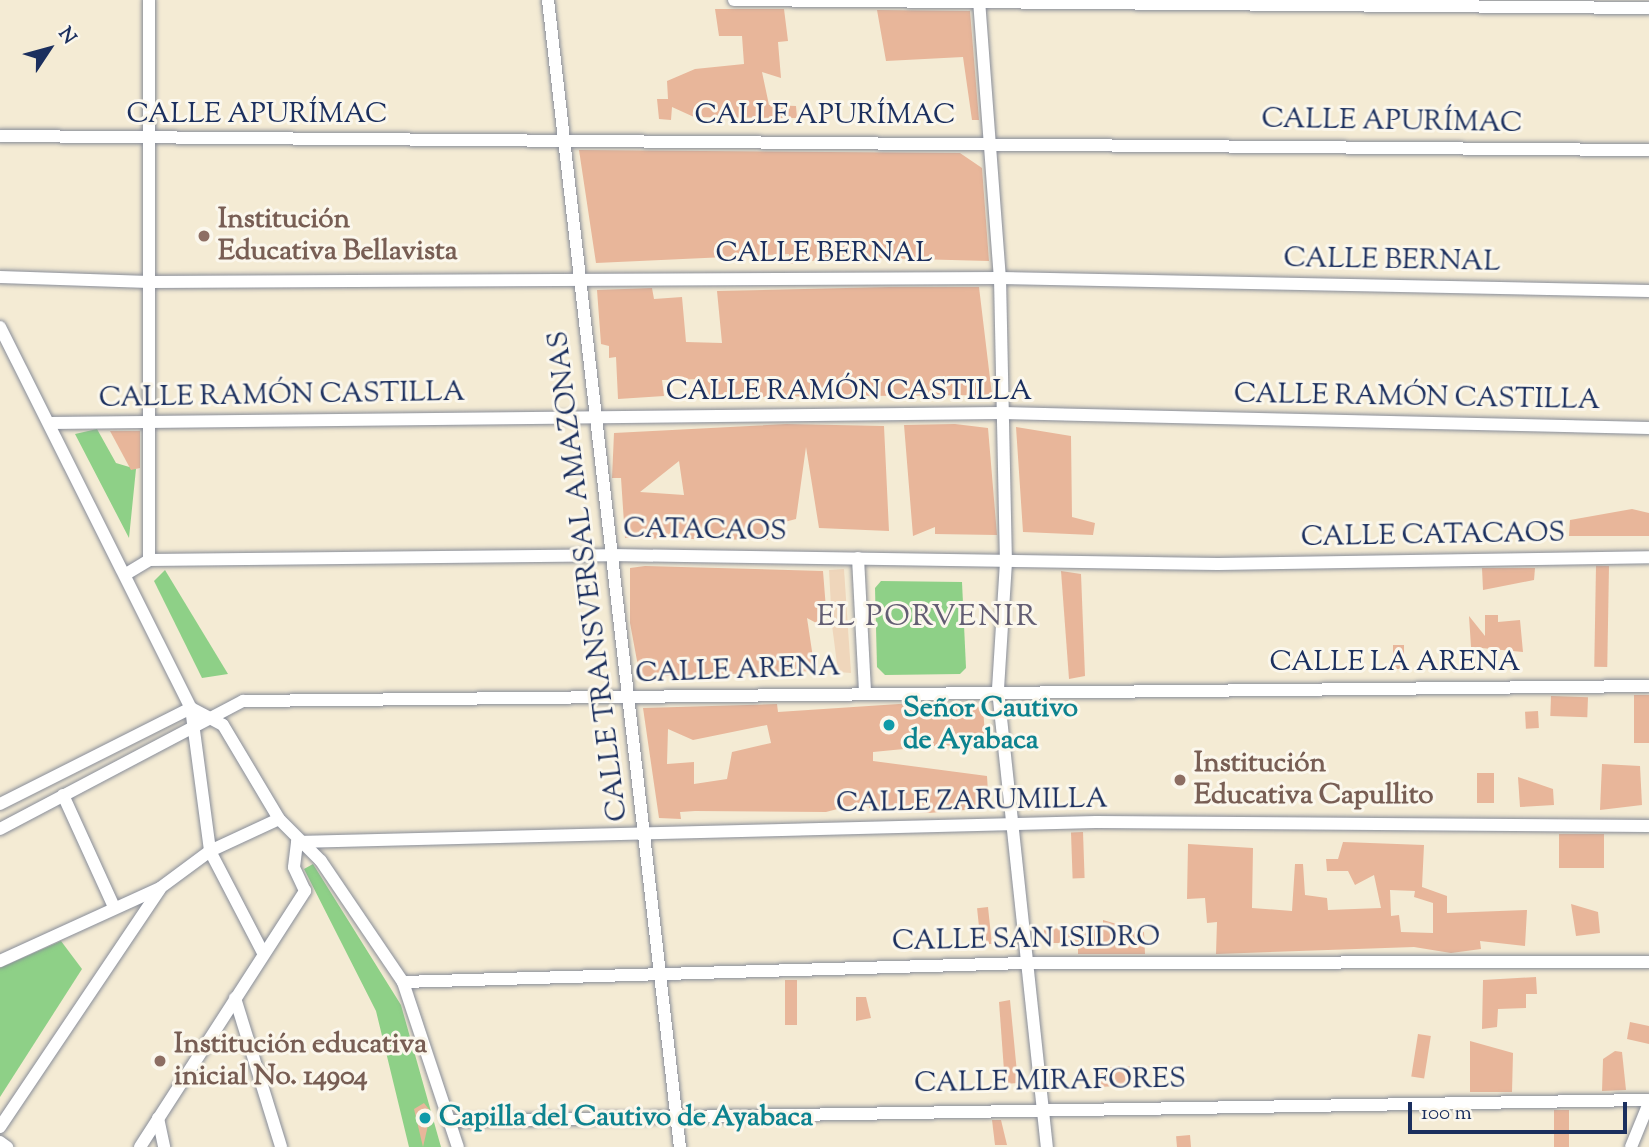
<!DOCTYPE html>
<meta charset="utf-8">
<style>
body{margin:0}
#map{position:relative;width:1649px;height:1147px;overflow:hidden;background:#f4ebd4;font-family:"Sorts Mill Goudy",serif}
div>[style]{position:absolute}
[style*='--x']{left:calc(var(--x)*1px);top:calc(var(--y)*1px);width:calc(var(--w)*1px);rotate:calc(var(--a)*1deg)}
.built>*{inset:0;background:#efd6bb}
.green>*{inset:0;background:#8ed087}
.building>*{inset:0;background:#e8b69a;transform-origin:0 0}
.roads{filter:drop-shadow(0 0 2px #888d99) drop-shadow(0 0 2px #888d99)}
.street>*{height:12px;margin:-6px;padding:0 6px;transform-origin:6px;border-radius:6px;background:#fff}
.dots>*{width:19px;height:19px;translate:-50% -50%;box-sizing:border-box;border:4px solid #fbf7ec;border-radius:50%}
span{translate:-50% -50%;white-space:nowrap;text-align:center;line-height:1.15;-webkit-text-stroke:6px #fbf7ec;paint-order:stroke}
.street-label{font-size:28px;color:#1b2f5e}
.education-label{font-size:28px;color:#785e54;font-weight:700}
.left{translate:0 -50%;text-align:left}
.culture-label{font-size:28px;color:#0d838f;font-weight:700}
.neighbourhood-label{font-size:30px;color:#635e73;letter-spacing:2px}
.north{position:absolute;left:14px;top:14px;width:70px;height:70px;-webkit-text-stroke:5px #fbf7ec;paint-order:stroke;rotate:54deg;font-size:19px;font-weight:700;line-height:28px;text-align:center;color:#1b2f5e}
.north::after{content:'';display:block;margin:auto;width:24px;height:32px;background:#1b2f5e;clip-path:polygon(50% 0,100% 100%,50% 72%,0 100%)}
.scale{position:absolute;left:1408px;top:1102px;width:219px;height:32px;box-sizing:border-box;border:4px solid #1b2f5e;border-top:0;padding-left:9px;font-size:21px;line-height:24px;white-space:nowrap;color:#1b2f5e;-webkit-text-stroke:5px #fbf7ec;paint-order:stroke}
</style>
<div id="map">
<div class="built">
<div style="clip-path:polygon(844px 569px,851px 673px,838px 672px,832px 625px,829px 570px)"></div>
</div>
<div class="green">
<div style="clip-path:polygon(97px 429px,116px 463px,136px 469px,129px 538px,75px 434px)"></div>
<div style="clip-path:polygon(165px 570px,228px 674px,202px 678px,154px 581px)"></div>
<div style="clip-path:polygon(881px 581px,962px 582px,966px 668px,960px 674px,885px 675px,877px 667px,875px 588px)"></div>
<div style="clip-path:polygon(313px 864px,401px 1005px,441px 1147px,409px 1147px,376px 1011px,304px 869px)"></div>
<div style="clip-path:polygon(61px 941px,82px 969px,0 1097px,0 968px)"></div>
</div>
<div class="building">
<div style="clip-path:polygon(715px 9px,784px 9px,788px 41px,778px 42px,781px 78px,762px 72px,769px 105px,796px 106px,797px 118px,694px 117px,672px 107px,671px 120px,659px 119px,657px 99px,668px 99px,667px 81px,695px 69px,744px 64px,742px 36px,719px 36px)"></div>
<div style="clip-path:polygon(877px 10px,970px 11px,979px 120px,972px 120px,963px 57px,886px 61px)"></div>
<div style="clip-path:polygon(579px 150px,960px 153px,982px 168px,989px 261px,839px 257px,790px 264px,789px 254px,596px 263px)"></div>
<div style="clip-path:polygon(889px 287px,979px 287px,992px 395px,720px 397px,704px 396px,703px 379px,662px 380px,664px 396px,618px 399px,616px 357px,609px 358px,609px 346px,601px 344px,597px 290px,652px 288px,654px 299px,682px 297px,686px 342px,722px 343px,717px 291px)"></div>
<div style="clip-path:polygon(evenodd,786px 424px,884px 426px,889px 531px,819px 528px,806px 447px,796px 519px,769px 526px,768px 540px,625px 538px,621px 478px,612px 478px,614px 433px,786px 424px,679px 461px,684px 495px,640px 492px,679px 461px)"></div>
<div style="clip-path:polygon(955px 424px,988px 428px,997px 535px,935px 534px,935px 527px,913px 536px,904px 425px)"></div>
<div style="clip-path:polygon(1016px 427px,1071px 436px,1072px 517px,1095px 523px,1093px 535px,1023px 532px)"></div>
<div style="clip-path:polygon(110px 431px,140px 431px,140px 468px,131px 470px)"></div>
<div style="clip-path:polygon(1632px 509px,1649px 513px,1649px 536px,1569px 536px,1570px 520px)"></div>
<div style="clip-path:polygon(645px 566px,823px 571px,826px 609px,818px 609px,820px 625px,807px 618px,815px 671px,640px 677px,630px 623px,630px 568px)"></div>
<div style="left:1609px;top:566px;width:101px;height:13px;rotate:91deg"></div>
<div style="clip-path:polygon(1482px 568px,1535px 568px,1534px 580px,1483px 590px)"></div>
<div style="clip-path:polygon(1061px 571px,1081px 574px,1085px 676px,1069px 679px)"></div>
<div style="clip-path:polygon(1485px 615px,1498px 615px,1498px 622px,1520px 620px,1523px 652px,1471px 647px,1469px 616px,1485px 636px)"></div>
<div style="left:1393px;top:645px;width:11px;height:24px"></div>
<div style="left:1634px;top:695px;width:15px;height:48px"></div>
<div style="left:1551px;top:696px;width:37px;height:20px;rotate:2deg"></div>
<div style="clip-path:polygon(evenodd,914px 703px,983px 707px,986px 751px,945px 745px,873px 752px,873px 761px,987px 776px,989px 808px,929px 813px,869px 808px,868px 801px,826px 812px,695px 811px,680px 812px,681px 819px,659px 818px,643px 708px,777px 704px,778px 712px,914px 703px,767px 725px,771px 743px,732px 752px,727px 779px,694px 784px,694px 762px,667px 764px,668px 729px,693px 740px,767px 725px)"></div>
<div style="left:1538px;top:711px;width:17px;height:13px;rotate:87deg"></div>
<div style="clip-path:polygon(1602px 764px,1640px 766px,1642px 805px,1600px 810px)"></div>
<div style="left:1477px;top:773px;width:17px;height:30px"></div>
<div style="clip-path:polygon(1518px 777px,1553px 789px,1554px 805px,1520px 807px)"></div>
<div style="left:1083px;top:832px;width:46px;height:12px;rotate:88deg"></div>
<div style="left:1559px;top:834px;width:45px;height:34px"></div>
<div style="clip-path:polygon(evenodd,1343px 842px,1424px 845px,1422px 887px,1447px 896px,1447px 913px,1527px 910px,1525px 946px,1480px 941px,1481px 949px,1451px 953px,1414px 947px,1216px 954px,1217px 922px,1207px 923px,1205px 898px,1187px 899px,1188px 844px,1253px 848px,1252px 908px,1292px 911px,1295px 864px,1303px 864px,1305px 895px,1327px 898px,1328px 910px,1381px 908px,1374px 875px,1355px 885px,1348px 871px,1327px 871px,1326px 859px,1338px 859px,1343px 842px,1390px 890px,1415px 891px,1414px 897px,1433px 903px,1433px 933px,1401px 932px,1399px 915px,1391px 916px,1390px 890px)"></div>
<div style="clip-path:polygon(1571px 904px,1598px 912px,1600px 933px,1576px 936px)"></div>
<div style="left:988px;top:907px;width:37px;height:11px;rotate:84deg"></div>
<div style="clip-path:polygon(1103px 920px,1144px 932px,1145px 954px,1078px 954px,1078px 943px,1044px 943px,1044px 929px,1103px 926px)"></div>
<div style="clip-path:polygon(1536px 977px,1537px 994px,1526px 994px,1526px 1008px,1498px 1009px,1497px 1027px,1482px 1029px,1483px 980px)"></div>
<div style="left:785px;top:980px;width:12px;height:45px"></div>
<div style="clip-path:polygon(856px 997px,866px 997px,871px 1018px,856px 1021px)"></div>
<div style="clip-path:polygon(1010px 1000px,1018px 1083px,1005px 1084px,999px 1002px)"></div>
<div style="clip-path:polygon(1630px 1022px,1649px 1026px,1649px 1044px,1627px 1039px)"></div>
<div style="left:1418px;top:1034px;width:13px;height:43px;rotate:9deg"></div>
<div style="clip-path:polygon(1470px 1041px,1513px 1053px,1512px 1092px,1470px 1092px)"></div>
<div style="clip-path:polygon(1615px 1051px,1622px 1052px,1626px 1090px,1602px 1091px,1603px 1059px)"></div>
<div style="left:1136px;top:1066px;width:19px;height:38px;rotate:87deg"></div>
<div style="clip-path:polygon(424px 1103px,431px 1112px,423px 1147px,414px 1109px)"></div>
<div style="left:1554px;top:1110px;width:15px;height:37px"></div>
<div style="clip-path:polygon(992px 1120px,1001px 1120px,1007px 1145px,995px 1145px)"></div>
<div style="left:1190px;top:1135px;width:12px;height:14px;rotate:85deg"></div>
</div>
<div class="roads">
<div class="street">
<div style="--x:548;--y:0;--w:1155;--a:83.44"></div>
<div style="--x:734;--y:0;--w:915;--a:0.5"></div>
<div style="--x:979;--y:0;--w:279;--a:85.7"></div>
<div style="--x:1000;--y:278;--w:284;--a:88.8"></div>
<div style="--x:1006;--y:562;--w:128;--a:93.6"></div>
<div style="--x:998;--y:690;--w:460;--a:83.9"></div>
<div style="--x:0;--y:136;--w:1649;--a:0.49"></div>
<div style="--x:0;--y:277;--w:149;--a:1.9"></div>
<div style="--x:149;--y:282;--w:851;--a:-0.27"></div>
<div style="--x:1000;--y:278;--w:649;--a:1.15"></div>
<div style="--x:0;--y:327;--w:426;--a:63.4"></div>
<div style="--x:191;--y:708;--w:36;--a:28"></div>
<div style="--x:223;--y:725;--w:109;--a:59.2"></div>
<div style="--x:279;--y:819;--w:59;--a:45"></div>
<div style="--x:321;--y:861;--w:146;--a:55.9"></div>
<div style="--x:403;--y:982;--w:174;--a:71.6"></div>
<div style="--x:50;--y:423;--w:952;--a:-0.6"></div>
<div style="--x:1002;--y:413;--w:647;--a:1.33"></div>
<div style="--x:858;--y:558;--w:134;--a:87"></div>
<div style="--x:149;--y:560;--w:462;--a:-0.6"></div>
<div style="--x:611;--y:555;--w:607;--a:0.85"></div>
<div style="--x:1218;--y:564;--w:431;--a:-0.9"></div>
<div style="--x:126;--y:574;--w:27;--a:-31"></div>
<div style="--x:149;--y:560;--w:560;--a:-90"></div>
<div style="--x:63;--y:795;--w:123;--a:65.5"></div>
<div style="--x:0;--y:804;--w:214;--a:-26.7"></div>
<div style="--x:191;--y:708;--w:144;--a:82.4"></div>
<div style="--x:210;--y:851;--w:113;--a:62.5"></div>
<div style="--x:0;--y:829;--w:275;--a:-27.8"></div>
<div style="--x:243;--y:701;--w:1406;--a:-0.61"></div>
<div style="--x:0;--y:961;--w:176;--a:-24.5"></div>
<div style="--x:160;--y:888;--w:62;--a:-36.5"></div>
<div style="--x:210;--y:851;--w:76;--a:-24.9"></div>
<div style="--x:403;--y:982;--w:623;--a:-1.75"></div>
<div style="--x:1026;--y:963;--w:623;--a:-0.09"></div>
<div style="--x:235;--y:998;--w:156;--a:72.8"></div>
<div style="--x:158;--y:1118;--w:30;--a:78"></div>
<div style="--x:452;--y:1121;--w:1197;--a:-1.01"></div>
<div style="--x:0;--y:1127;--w:287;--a:-56.1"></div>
<div style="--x:0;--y:1142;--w:9;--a:36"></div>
<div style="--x:140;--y:1147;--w:305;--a:-57.2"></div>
<div style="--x:305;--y:891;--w:26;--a:-115"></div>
<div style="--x:294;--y:867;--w:25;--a:-83"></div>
<div style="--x:297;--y:842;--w:799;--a:-1.43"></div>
<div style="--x:1096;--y:822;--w:553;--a:0.41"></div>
<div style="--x:1631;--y:1147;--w:48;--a:-67.8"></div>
</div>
</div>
<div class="dots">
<div style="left:204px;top:236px;background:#8d6e63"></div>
<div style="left:889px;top:725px;background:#0f9aa8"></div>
<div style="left:1180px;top:780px;background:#8d6e63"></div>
<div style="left:160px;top:1061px;background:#8d6e63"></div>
<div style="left:425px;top:1118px;background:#0f9aa8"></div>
</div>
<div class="street-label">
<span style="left:257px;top:115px">CALLE APURÍMAC</span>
<span style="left:825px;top:116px">CALLE APURÍMAC</span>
<span style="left:1392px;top:122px;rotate:1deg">CALLE APURÍMAC</span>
<span style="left:824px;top:254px">CALLE BERNAL</span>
<span style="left:1392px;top:261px;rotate:1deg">CALLE BERNAL</span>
<span style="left:849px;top:392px">CALLE RAMÓN CASTILLA</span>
<span style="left:282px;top:396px;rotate:-1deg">CALLE RAMÓN CASTILLA</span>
<span style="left:1417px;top:398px;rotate:1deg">CALLE RAMÓN CASTILLA</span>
<span style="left:705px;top:531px;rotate:1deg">CATACAOS</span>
<span style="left:1433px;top:536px;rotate:-1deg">CALLE CATACAOS</span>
<span style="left:589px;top:576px;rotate:-97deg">CALLE TRANSVERSAL AMAZONAS</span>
<span style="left:1395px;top:663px">CALLE LA ARENA</span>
<span style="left:738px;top:671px;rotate:-2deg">CALLE ARENA</span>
<span style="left:972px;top:802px;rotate:-1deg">CALLE ZARUMILLA</span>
<span style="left:1026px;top:940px;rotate:-1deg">CALLE SAN ISIDRO</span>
<span style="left:1050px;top:1082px;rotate:-1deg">CALLE MIRAFORES</span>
</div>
<div class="education-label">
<span class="left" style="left:218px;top:236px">Institución<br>Educativa Bellavista</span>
<span class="left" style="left:1194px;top:780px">Institución<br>Educativa Capullito</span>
<span class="left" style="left:174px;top:1061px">Institución educativa<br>inicial No. 14904</span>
</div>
<div class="culture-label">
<span class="left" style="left:903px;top:725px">Señor Cautivo<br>de Ayabaca</span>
<span class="left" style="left:439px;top:1118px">Capilla del Cautivo de Ayabaca</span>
</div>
<div class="neighbourhood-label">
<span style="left:928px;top:618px">EL PORVENIR</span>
</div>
<div class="north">N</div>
<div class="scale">100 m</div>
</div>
